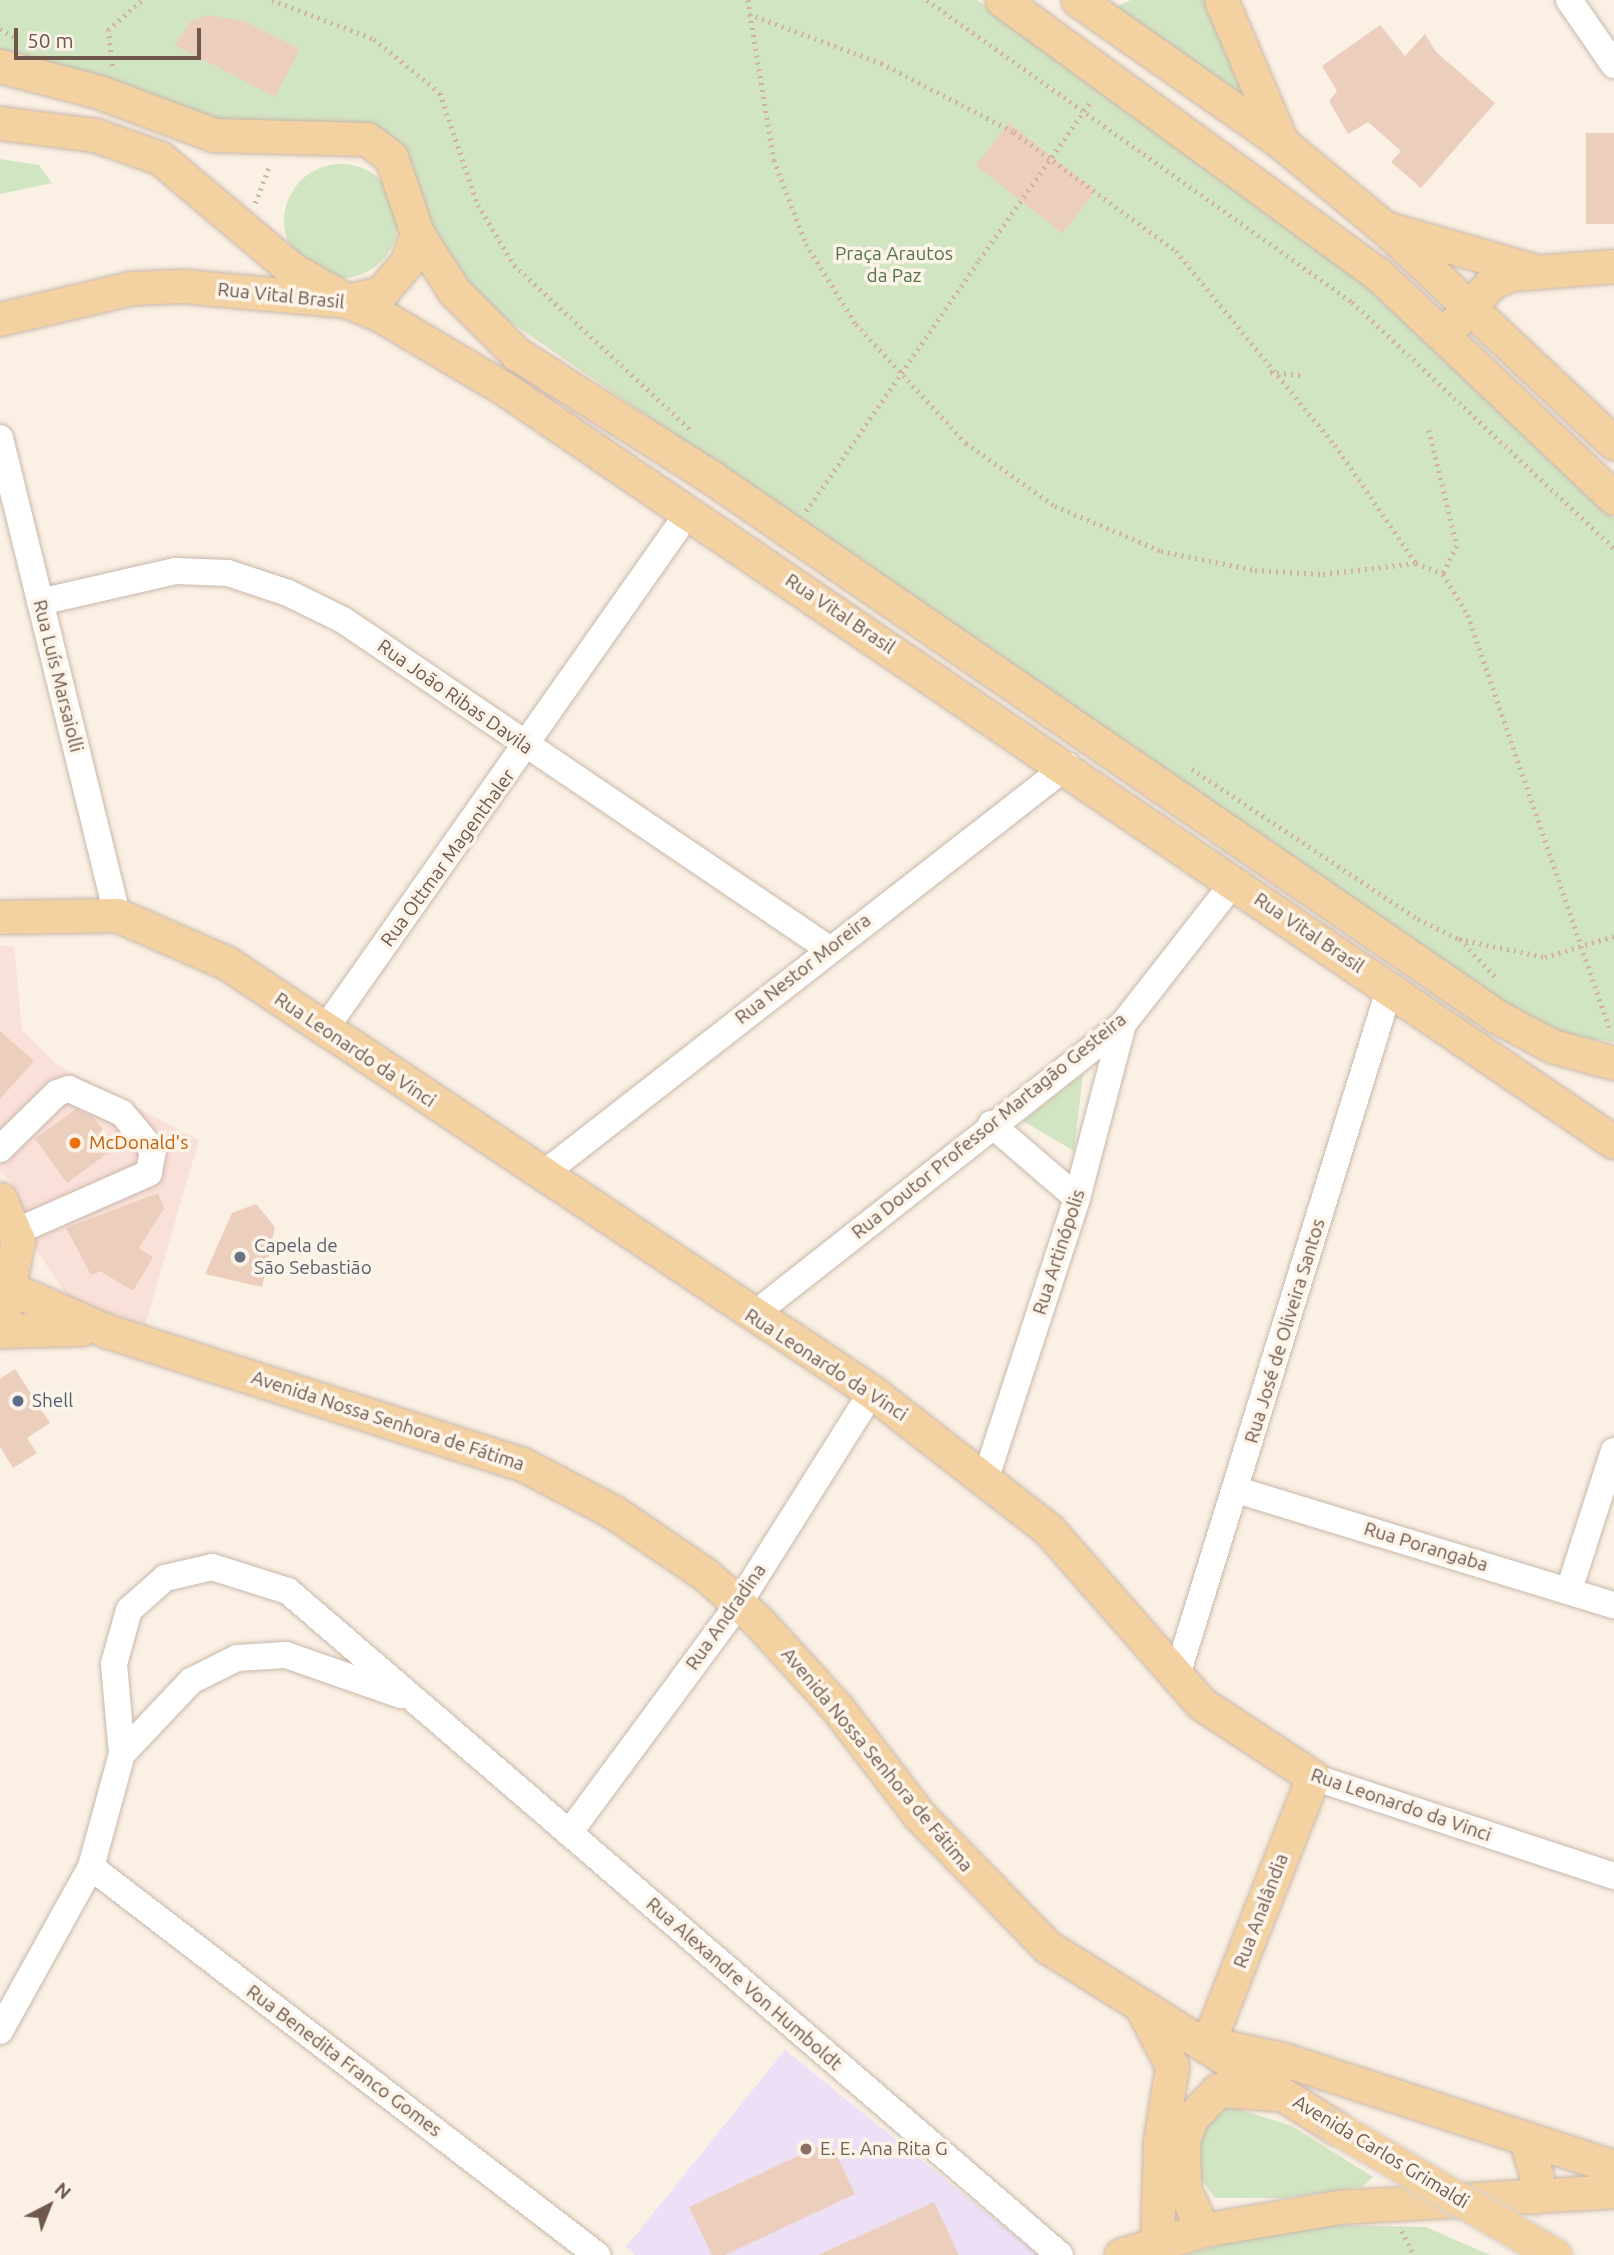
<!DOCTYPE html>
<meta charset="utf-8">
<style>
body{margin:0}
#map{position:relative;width:1614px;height:2255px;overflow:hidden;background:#faf0e3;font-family:Ubuntu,sans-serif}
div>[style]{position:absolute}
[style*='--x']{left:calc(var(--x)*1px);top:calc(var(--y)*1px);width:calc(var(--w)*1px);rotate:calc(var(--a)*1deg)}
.commercial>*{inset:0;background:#f9e0d8}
.education>*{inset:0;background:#ede0f6}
.green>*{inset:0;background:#d2e5c3}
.round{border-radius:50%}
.building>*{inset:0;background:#eccebd;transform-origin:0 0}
.path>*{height:4.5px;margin-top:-2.25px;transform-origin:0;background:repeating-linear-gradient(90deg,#d1b1a1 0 2px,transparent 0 7px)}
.roads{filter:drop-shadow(0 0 2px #c9b7ab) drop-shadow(0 0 2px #c9b7ab)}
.minor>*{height:26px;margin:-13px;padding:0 13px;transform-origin:13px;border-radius:13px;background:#fff}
.major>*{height:33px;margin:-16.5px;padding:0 16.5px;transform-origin:16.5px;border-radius:16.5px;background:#f3d1a1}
.path-bridge>*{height:4.5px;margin-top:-2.25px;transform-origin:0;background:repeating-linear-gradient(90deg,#d1b1a1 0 2px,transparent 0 7px)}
.bridges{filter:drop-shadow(0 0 2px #d7d0cd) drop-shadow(0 0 2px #d7d0cd)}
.major-bridge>*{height:33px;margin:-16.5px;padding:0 16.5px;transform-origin:16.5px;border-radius:16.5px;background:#f3d1a1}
.dots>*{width:19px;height:19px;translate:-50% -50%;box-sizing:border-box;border:4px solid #fdf4e9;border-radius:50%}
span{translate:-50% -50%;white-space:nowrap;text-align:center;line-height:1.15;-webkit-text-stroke:7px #fdf4e9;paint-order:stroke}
.park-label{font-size:19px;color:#547445}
.street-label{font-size:19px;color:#6f574c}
.food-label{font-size:19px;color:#c56008}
.left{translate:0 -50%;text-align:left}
.worship-label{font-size:19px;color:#5b616d}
.service-label{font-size:19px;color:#4e5e75}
.education-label{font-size:19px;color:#785e54}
.north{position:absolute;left:14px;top:2171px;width:70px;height:70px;-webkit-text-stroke:5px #fdf4e9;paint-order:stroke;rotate:42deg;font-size:19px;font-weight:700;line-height:28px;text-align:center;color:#6f574c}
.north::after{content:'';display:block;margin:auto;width:24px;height:32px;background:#6f574c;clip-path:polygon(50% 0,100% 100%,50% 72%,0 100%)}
.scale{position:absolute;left:14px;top:28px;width:187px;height:32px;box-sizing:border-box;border:4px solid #6f574c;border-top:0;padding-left:9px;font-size:21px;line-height:24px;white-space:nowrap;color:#6f574c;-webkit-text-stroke:5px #fdf4e9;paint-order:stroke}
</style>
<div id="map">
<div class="commercial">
<div style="clip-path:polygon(0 946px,14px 946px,22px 1030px,57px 1065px,199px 1140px,145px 1325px,71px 1301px,37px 1251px,11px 1181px,0 1172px)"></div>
</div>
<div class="education">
<div style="clip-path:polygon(785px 2050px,1039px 2255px,635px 2255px,626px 2247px)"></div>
</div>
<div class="green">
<div style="clip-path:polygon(0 0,977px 0,1317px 244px,1402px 315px,1614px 518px,1614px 1042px,1557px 1035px,1504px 1006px,496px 312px,460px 283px,436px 243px,408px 158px,230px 125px,0 51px)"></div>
<div style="clip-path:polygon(1131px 0,1207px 0,1254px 114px,1113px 8px)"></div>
<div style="clip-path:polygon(0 159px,39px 165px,52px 183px,0 194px)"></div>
<div class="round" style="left:284px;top:164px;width:114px;height:114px"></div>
<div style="clip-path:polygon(1083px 1074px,1074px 1151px,1023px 1121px)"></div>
<div style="clip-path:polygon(1225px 2105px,1292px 2126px,1373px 2177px,1362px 2187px,1282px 2198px,1215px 2198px,1194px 2170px,1203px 2127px)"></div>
<div style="clip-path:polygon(1295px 2224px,1426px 2227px,1490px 2255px,1185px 2255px)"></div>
</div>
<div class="building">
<div style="clip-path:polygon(209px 15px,244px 21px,300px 49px,275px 97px,175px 45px,191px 21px)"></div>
<div style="clip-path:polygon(1380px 25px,1405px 56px,1425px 34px,1436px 52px,1495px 103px,1421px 188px,1391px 162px,1401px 151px,1368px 122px,1348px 134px,1329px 101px,1337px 91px,1322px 66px)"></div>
<div style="left:1009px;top:123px;width:110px;height:54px;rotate:38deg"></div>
<div style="left:1586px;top:133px;width:28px;height:91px"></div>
<div style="clip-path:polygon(0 1031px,34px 1061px,0 1099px)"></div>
<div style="clip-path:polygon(76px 1109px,94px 1118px,116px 1147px,67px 1183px,35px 1139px)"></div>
<div style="clip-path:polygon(158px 1193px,164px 1208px,139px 1248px,153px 1257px,133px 1291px,100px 1271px,91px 1275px,66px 1228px)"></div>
<div style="clip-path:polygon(256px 1204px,275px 1227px,262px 1287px,205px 1274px,232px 1213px)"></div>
<div style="clip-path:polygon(15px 1369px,50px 1423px,27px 1438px,37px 1453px,13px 1468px,0 1447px,0 1379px)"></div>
<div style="clip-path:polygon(830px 2141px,855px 2194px,725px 2255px,712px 2255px,689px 2207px)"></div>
<div style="clip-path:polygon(934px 2202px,959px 2255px,818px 2255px)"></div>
</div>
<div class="path">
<div style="--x:272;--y:0;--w:109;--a:20.9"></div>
<div style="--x:374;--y:39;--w:85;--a:39.3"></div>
<div style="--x:440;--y:93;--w:118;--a:71.3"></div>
<div style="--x:478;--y:205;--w:70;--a:59"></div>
<div style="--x:514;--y:265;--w:241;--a:43"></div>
<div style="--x:748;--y:0;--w:162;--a:80.8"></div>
<div style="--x:774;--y:160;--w:90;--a:69.1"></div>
<div style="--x:806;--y:244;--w:94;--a:58"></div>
<div style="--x:856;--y:324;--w:162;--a:47.3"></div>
<div style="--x:966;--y:443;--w:109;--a:35.3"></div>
<div style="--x:1055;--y:506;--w:115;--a:23"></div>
<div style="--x:1161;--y:551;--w:96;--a:11.4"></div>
<div style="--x:1255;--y:570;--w:68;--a:3.4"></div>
<div style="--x:1323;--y:574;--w:94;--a:-6.7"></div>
<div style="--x:1416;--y:563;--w:29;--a:22"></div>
<div style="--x:1443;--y:574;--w:48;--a:58.6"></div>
<div style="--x:1468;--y:615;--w:441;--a:71.1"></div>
<div style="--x:927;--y:0;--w:521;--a:35.4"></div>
<div style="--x:1352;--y:302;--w:359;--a:43.2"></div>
<div style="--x:749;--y:14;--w:141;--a:20.4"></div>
<div style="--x:881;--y:63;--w:150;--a:27.4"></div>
<div style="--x:1014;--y:132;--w:201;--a:36.3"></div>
<div style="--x:1176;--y:251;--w:251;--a:50.7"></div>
<div style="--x:1335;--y:445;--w:143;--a:55.5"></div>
<div style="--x:0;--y:29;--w:21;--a:29"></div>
<div style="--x:112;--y:66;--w:36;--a:-96"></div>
<div style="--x:108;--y:30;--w:45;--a:-41.4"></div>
<div style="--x:255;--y:203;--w:41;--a:-68.5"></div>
<div style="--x:979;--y:260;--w:196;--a:-54.8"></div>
<div style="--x:1270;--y:372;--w:31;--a:6"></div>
<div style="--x:1429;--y:430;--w:119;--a:76.4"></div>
<div style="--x:1457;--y:546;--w:31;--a:117"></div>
<div style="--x:806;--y:511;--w:49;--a:-55"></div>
<div style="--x:1192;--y:769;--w:271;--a:33.6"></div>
<div style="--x:1418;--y:919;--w:46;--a:26"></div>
<div style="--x:1459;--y:939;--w:88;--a:11.8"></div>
<div style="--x:1545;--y:957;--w:72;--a:-16.9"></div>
<div style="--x:1460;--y:939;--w:54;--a:47.2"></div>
<div style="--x:1402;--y:2231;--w:27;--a:63"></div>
</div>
<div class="roads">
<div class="minor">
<div style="--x:1569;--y:0;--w:79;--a:55.3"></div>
<div style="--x:0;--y:438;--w:491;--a:76.2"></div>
<div style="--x:40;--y:602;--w:139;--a:-12.9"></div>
<div style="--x:175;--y:571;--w:53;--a:2.2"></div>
<div style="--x:228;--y:573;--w:63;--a:18.4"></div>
<div style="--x:288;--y:593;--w:61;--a:26.1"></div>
<div style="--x:343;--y:620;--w:587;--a:34.1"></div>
<div style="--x:325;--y:1029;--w:631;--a:-54.87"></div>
<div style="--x:991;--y:1124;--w:113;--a:40.7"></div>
<div style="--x:0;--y:1149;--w:80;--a:-44.5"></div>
<div style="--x:57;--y:1093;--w:13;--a:-18"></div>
<div style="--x:69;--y:1089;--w:58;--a:24.4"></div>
<div style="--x:122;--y:1113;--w:48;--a:50"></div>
<div style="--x:153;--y:1150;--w:23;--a:100"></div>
<div style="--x:149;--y:1173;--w:146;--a:156.2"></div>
<div style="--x:542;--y:1175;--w:666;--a:-37.92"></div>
<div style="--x:752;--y:1316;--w:472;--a:-38.2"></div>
<div style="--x:1123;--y:1024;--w:179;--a:-52"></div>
<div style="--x:986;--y:1477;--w:293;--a:-71.9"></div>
<div style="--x:1077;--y:1198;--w:180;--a:-75.2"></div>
<div style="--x:1237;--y:1490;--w:394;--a:17"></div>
<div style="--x:1569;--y:1590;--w:146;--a:-72.1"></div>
<div style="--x:1177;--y:1675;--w:720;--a:-72.8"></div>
<div style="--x:122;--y:1754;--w:100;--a:-46.6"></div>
<div style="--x:191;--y:1681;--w:51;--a:-26.6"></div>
<div style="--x:237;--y:1658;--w:49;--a:-3.5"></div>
<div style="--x:286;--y:1655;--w:122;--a:19.2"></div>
<div style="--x:1313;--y:1777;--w:317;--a:18.2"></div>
<div style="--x:569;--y:1833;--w:286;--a:-53.5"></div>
<div style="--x:739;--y:1603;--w:249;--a:-57.8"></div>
<div style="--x:91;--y:1867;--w:638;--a:37.48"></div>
<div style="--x:0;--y:2031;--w:188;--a:-61"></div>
<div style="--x:91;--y:1867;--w:117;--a:-74.7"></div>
<div style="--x:122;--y:1754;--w:90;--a:-95.1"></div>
<div style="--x:114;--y:1664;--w:56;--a:-74.5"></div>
<div style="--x:129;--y:1610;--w:48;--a:-41.6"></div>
<div style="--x:165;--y:1578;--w:48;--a:-13.2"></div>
<div style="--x:212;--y:1567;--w:80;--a:17.5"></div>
<div style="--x:288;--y:1591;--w:1018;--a:40.7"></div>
</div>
<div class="major">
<div style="--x:1002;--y:0;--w:465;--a:36.1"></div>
<div style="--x:1378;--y:274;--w:325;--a:43.5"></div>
<div style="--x:1078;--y:0;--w:249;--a:35"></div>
<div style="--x:1282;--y:143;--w:135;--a:39.6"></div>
<div style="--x:1386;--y:229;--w:313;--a:43.2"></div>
<div style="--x:1221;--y:0;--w:155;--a:66.9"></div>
<div style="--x:0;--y:66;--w:102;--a:14.7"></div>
<div style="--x:99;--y:92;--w:123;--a:20.5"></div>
<div style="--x:214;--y:135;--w:153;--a:1.5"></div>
<div style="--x:367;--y:139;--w:30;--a:37"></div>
<div style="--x:391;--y:157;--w:80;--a:71.1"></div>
<div style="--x:417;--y:233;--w:69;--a:57.5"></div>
<div style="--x:454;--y:291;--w:89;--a:45"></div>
<div style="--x:517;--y:354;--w:226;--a:32.4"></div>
<div style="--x:708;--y:475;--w:956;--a:34.47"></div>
<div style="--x:1496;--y:1016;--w:64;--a:28.2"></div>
<div style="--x:1552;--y:1046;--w:64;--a:15.3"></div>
<div style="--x:0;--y:123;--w:96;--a:7.2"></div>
<div style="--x:95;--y:135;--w:69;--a:19.5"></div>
<div style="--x:160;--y:158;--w:172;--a:40.1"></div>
<div style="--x:292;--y:269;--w:54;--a:29.9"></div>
<div style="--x:1389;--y:229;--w:149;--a:16"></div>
<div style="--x:347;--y:301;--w:35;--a:-13"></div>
<div style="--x:381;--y:293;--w:40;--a:-50"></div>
<div style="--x:407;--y:262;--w:31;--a:-71"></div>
<div style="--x:0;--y:319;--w:135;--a:-13.3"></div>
<div style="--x:131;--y:288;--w:52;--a:-2.2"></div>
<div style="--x:183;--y:286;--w:165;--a:5.2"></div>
<div style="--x:347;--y:301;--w:38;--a:23"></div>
<div style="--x:382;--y:316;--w:143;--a:30.7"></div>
<div style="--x:505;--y:389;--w:1340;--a:34.18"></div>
<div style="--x:1455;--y:323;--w:55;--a:-47.9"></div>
<div style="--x:1492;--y:282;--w:22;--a:-22"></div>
<div style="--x:1512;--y:274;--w:102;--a:-4.5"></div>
<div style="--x:0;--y:917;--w:117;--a:-1"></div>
<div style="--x:117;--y:915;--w:120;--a:23.6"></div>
<div style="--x:227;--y:963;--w:775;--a:33.63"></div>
<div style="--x:872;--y:1392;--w:224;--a:37.9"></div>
<div style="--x:1049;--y:1530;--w:232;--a:48.7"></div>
<div style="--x:1202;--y:1704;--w:133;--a:33.3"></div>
<div style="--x:1313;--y:1777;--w:287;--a:111.5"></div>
<div style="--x:0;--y:1199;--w:45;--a:66.3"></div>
<div style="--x:18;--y:1240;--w:93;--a:101.2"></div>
<div style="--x:0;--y:1284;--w:117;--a:23.7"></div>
<div style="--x:107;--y:1331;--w:436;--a:17.8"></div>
<div style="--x:522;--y:1464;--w:102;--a:27.6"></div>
<div style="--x:612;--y:1511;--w:114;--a:34.2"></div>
<div style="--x:706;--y:1575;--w:69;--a:41.5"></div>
<div style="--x:758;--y:1621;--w:119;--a:47.7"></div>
<div style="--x:838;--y:1709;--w:133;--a:52.6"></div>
<div style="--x:919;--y:1815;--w:185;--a:45.7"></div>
<div style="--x:1048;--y:1947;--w:339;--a:32.1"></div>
<div style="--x:0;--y:1331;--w:81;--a:-1.4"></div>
<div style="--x:1142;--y:2008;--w:65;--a:62.7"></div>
<div style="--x:1172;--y:2066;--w:77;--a:99"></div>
<div style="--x:1160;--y:2142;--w:100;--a:91.7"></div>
<div style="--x:1225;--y:2047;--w:58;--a:11.9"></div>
<div style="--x:1282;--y:2059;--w:349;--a:18"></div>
<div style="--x:1525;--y:2138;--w:39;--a:73"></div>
<div style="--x:1536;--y:2175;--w:22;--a:93"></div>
<div style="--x:1203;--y:2230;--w:45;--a:-114.9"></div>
<div style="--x:1184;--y:2189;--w:50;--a:-91.1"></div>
<div style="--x:1183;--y:2139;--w:25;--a:-67"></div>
<div style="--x:1193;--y:2116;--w:36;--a:-46"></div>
<div style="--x:1218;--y:2090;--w:60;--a:3.8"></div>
<div style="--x:1121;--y:2255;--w:86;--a:-17"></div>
<div style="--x:1203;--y:2230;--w:138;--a:-9.6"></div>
<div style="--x:1339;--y:2207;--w:275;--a:-3.3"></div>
</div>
</div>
<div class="path-bridge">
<div style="--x:834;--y:471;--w:256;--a:-55.5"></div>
</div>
<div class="bridges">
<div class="major-bridge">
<div style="--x:1335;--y:2127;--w:255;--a:30.2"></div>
</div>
</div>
<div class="dots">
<div style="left:75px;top:1143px;background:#e8710a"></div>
<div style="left:240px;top:1257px;background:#6b7280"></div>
<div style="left:18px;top:1401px;background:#5c6f8a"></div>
<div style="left:806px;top:2149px;background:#8d6e63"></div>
</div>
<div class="park-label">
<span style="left:894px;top:265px">Praça Arautos<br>da Paz</span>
</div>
<div class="street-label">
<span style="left:281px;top:296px;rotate:6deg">Rua Vital Brasil</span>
<span style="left:840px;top:614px;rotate:34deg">Rua Vital Brasil</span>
<span style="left:58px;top:676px;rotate:76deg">Rua Luís Marsaiolli</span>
<span style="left:455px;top:697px;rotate:35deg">Rua João Ribas Davila</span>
<span style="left:448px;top:858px;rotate:-54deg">Rua Ottmar Magenthaler</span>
<span style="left:1309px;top:933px;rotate:34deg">Rua Vital Brasil</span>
<span style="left:803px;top:969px;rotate:-38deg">Rua Nestor Moreira</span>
<span style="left:355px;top:1050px;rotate:34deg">Rua Leonardo da Vinci</span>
<span style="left:989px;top:1126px;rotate:-39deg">Rua Doutor Professor Martagão Gesteira</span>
<span style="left:1059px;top:1252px;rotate:-72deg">Rua Artinópolis</span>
<span style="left:1285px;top:1331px;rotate:-73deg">Rua José de Oliveira Santos</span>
<span style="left:826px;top:1365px;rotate:33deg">Rua Leonardo da Vinci</span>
<span style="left:388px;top:1421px;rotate:18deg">Avenida Nossa Senhora de Fátima</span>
<span style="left:1426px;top:1547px;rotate:17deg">Rua Porangaba</span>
<span style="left:726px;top:1617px;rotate:-55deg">Rua Andradina</span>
<span style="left:877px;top:1760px;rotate:50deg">Avenida Nossa Senhora de Fátima</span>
<span style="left:1401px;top:1805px;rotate:19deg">Rua Leonardo da Vinci</span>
<span style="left:1261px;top:1911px;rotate:-69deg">Rua Analândia</span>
<span style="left:744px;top:1984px;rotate:41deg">Rua Alexandre Von Humboldt</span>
<span style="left:344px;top:2061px;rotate:37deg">Rua Benedita Franco Gomes</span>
<span style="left:1381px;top:2152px;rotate:31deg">Avenida Carlos Grimaldi</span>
</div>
<div class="food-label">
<span class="left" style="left:89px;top:1143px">McDonald's</span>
</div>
<div class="worship-label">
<span class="left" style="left:254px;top:1257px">Capela de<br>São Sebastião</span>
</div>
<div class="service-label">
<span class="left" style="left:32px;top:1401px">Shell</span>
</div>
<div class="education-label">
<span class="left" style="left:820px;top:2149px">E. E. Ana Rita G</span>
</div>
<div class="north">N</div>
<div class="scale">50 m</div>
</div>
